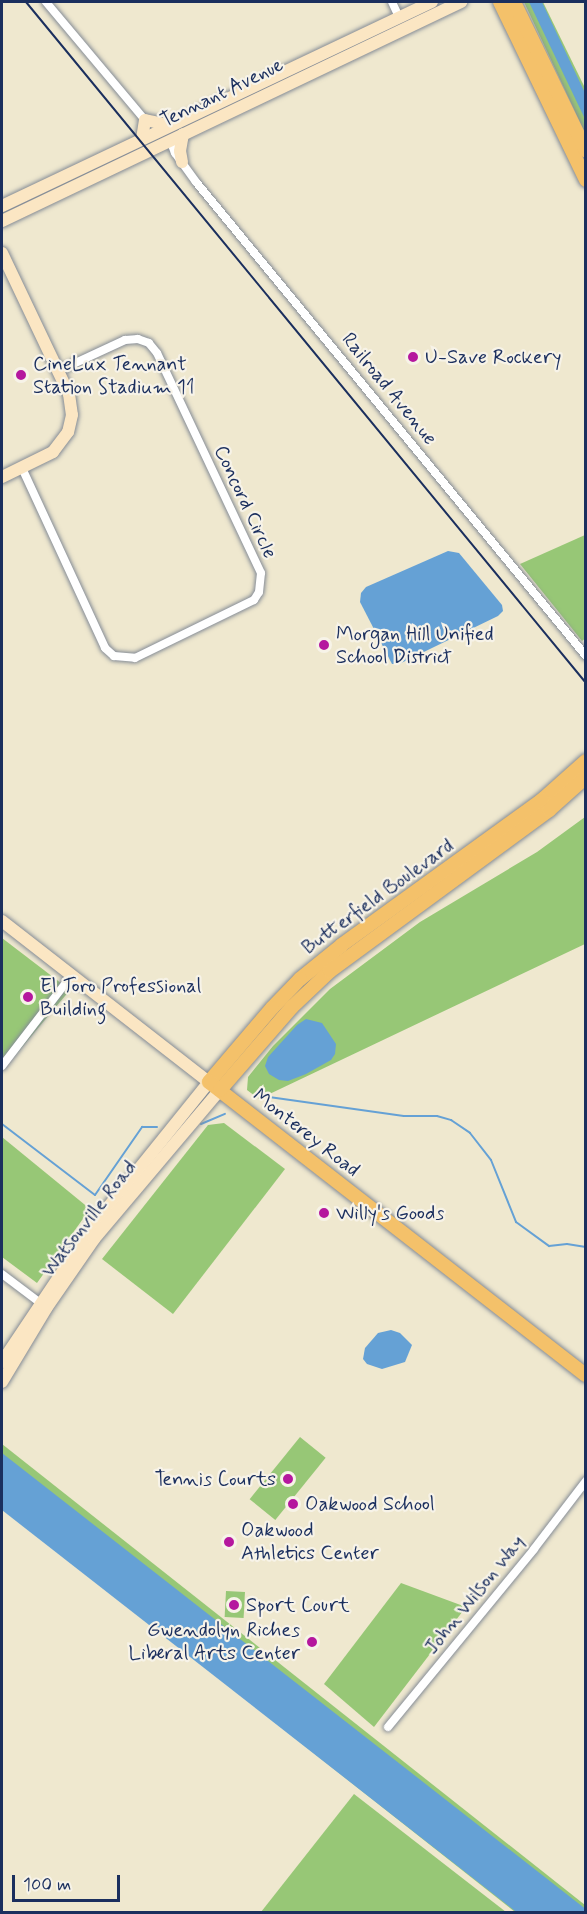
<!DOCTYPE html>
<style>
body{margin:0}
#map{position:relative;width:587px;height:1914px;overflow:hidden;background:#efe8cf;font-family:Mynerve,sans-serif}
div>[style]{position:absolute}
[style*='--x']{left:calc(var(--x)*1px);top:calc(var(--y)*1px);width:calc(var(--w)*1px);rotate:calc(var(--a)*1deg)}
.green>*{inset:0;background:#97c776;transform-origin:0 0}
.water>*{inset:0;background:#65a1d5;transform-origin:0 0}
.stream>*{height:2px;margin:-1px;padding:0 1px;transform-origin:1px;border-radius:1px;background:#65a1d5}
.roads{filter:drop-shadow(0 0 2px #858c96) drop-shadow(0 0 2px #858c96)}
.street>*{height:8px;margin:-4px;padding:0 4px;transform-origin:4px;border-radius:4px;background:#fff}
.secondary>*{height:12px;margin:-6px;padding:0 6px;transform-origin:6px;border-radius:6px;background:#fbe6c3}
.primary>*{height:14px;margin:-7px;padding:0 7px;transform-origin:7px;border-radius:7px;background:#f4c16a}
.rail>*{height:2px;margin:-1px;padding:0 1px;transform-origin:1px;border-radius:1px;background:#1b2f5e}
.dots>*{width:16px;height:16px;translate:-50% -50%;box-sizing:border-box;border:3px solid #f7f3e8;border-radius:50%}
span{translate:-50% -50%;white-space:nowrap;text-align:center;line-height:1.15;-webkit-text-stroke:4.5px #f7f3e8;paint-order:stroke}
.street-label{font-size:20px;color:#1b2f5e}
.poi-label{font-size:20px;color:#1b2f5e}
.left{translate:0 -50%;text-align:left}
.right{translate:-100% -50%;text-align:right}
.frame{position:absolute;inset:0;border:3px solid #1b2f5e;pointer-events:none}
.scale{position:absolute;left:12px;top:1875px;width:108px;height:27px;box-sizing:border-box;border:3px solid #1b2f5e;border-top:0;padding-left:8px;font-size:18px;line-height:21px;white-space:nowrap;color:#1b2f5e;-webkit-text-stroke:4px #f7f3e8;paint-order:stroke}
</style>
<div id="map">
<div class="green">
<div style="clip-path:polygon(524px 2px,543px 2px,585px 88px,585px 133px)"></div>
<div style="clip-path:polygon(585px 535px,586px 638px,582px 641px,520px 564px)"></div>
<div style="clip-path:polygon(585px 817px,585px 944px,259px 1099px,247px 1090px,248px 1077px,273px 1046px,330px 989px,420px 922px,537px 852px)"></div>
<div style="clip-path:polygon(2px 938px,70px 990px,2px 1071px)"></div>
<div style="clip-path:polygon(224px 1123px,285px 1169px,173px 1314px,102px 1259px,208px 1125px)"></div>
<div style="clip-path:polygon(2px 1137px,90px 1209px,37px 1283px,2px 1257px)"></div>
<div style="left:300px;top:1437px;width:33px;height:80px;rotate:39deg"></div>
<div style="clip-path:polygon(2px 1444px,585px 1905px,585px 1912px,515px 1912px,2px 1507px)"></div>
<div style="clip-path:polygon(401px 1583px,466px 1607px,374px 1727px,324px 1684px)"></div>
<div style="left:226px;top:1591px;width:19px;height:26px;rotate:3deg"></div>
<div style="clip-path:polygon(354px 1794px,506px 1912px,261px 1912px)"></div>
</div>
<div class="water">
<div style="clip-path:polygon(529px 2px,542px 2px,585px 93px,585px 119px)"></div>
<div style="clip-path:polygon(448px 551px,459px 553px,502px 605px,503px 611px,498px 616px,399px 664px,392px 664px,360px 602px,361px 593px,366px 587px)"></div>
<div style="clip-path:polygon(306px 1019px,322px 1023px,336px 1044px,335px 1054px,331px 1060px,306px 1074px,288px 1081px,279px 1080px,269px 1074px,265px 1066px,268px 1057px,297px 1025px)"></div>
<div style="clip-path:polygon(391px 1330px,400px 1333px,412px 1345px,405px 1362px,382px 1369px,367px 1364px,363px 1359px,365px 1348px,378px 1333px)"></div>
<div style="left:2px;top:1453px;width:741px;height:45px;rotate:38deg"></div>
</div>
<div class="stream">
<div style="--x:269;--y:1097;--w:136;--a:8"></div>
<div style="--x:404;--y:1116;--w:33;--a:0"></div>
<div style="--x:437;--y:1116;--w:15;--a:16"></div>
<div style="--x:451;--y:1120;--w:23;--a:34"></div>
<div style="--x:470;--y:1133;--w:34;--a:52"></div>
<div style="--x:491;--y:1160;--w:67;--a:68"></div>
<div style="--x:516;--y:1222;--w:41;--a:36"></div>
<div style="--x:549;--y:1246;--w:18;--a:-6"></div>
<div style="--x:567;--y:1244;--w:19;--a:9"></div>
<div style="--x:2;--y:1124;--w:117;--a:37.4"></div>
<div style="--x:95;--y:1195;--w:83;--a:-55.3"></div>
<div style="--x:142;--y:1127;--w:15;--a:0"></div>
<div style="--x:201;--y:1124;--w:26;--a:-23"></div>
</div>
<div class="roads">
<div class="street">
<div style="--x:46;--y:2;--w:154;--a:50"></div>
<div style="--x:392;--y:2;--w:17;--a:65"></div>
<div style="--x:170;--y:140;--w:14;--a:69"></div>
<div style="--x:175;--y:153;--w:36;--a:54"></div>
<div style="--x:196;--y:182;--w:614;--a:50.55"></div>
<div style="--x:22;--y:468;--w:198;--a:65.2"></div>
<div style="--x:105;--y:648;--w:12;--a:42"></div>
<div style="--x:114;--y:656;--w:21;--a:5"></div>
<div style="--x:135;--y:658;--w:132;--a:-26"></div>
<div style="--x:254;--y:600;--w:9;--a:-58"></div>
<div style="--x:259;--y:592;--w:19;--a:-84"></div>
<div style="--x:261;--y:573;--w:243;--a:-115.3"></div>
<div style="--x:157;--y:353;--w:13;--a:-129"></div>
<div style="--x:149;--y:343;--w:12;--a:-160"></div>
<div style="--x:138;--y:339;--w:13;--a:176"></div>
<div style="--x:125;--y:340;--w:74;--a:155.2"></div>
<div style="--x:2;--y:1066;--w:113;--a:-52.5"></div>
<div style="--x:2;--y:1274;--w:46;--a:37.1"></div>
<div style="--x:388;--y:1727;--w:230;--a:-50.6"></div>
<div style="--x:534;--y:1549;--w:86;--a:-52.6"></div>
</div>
<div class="secondary">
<div style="--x:142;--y:139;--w:19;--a:-81"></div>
<div style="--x:145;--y:120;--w:25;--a:12"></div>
<div style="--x:182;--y:162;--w:11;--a:-100"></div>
<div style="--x:180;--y:151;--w:17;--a:-80"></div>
<div style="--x:2;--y:206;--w:476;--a:-25.4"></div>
<div style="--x:2;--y:221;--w:509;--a:-25.51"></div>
<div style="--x:2;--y:253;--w:156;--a:64.6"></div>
<div style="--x:69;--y:394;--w:21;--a:82"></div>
<div style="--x:72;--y:415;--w:17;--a:103"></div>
<div style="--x:68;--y:432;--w:25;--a:127"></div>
<div style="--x:53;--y:452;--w:57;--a:153.9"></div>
<div style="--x:2;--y:921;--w:262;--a:37.9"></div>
<div style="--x:209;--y:1082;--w:185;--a:128.9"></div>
<div style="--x:93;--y:1226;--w:164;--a:123.8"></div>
<div style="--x:2;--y:1382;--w:87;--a:-59"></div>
<div style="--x:47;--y:1307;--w:83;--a:-55.3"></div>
<div style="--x:94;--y:1239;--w:195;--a:-49.8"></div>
</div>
<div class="primary">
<div style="--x:500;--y:2;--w:198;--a:64.2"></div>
<div style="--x:514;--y:2;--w:165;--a:64.2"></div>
<div style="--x:586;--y:761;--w:59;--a:138.4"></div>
<div style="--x:542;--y:800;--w:247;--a:144.1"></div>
<div style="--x:342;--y:945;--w:54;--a:141"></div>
<div style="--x:300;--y:979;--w:40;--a:134"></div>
<div style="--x:272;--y:1008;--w:97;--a:130.4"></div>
<div style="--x:209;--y:1082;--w:477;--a:37.9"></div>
<div style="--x:220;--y:1090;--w:110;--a:-49.1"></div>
<div style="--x:292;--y:1007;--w:52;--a:-43.5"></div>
<div style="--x:330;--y:971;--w:272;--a:-36.3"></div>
<div style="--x:549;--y:810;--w:50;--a:-41.7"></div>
</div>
</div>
<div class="rail">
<div style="--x:26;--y:2;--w:882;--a:50.57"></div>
</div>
<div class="dots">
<div style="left:413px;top:357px;background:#b5179e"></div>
<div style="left:21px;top:375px;background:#b5179e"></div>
<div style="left:324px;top:645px;background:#b5179e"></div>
<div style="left:28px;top:997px;background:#b5179e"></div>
<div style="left:324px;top:1213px;background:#b5179e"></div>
<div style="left:288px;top:1479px;background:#b5179e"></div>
<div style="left:293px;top:1504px;background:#b5179e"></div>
<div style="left:229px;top:1542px;background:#b5179e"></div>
<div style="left:234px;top:1605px;background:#b5179e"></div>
<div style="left:312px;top:1642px;background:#b5179e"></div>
</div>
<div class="street-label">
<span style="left:222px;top:93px;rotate:-26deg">Tennant Avenue</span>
<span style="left:389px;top:389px;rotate:51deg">Railroad Avenue</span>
<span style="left:245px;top:502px;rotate:65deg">Concord Circle</span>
<span style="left:378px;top:897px;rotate:-36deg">Butterfield Boulevard</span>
<span style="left:306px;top:1133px;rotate:38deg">Monterey Road</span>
<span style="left:89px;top:1219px;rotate:-52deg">Watsonville Road</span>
<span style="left:475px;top:1595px;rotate:-51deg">John Wilson Way</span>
</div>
<div class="poi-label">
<span class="left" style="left:425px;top:357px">U-Save Rockery</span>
<span class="left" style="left:33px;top:376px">CineLux Tennant<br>Station Stadium 11</span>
<span class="left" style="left:336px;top:646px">Morgan Hill Unified<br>School District</span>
<span class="left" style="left:40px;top:998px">El Toro Professional<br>Building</span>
<span class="left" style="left:336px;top:1213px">Willy's Goods</span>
<span class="right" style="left:276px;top:1479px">Tennis Courts</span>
<span class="left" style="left:305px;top:1504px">Oakwood School</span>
<span class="left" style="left:241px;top:1542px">Oakwood<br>Athletics Center</span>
<span class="left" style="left:246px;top:1605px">Sport Court</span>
<span class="right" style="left:300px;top:1642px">Gwendolyn Riches<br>Liberal Arts Center</span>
</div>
<div class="frame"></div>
<div class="scale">100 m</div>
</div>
